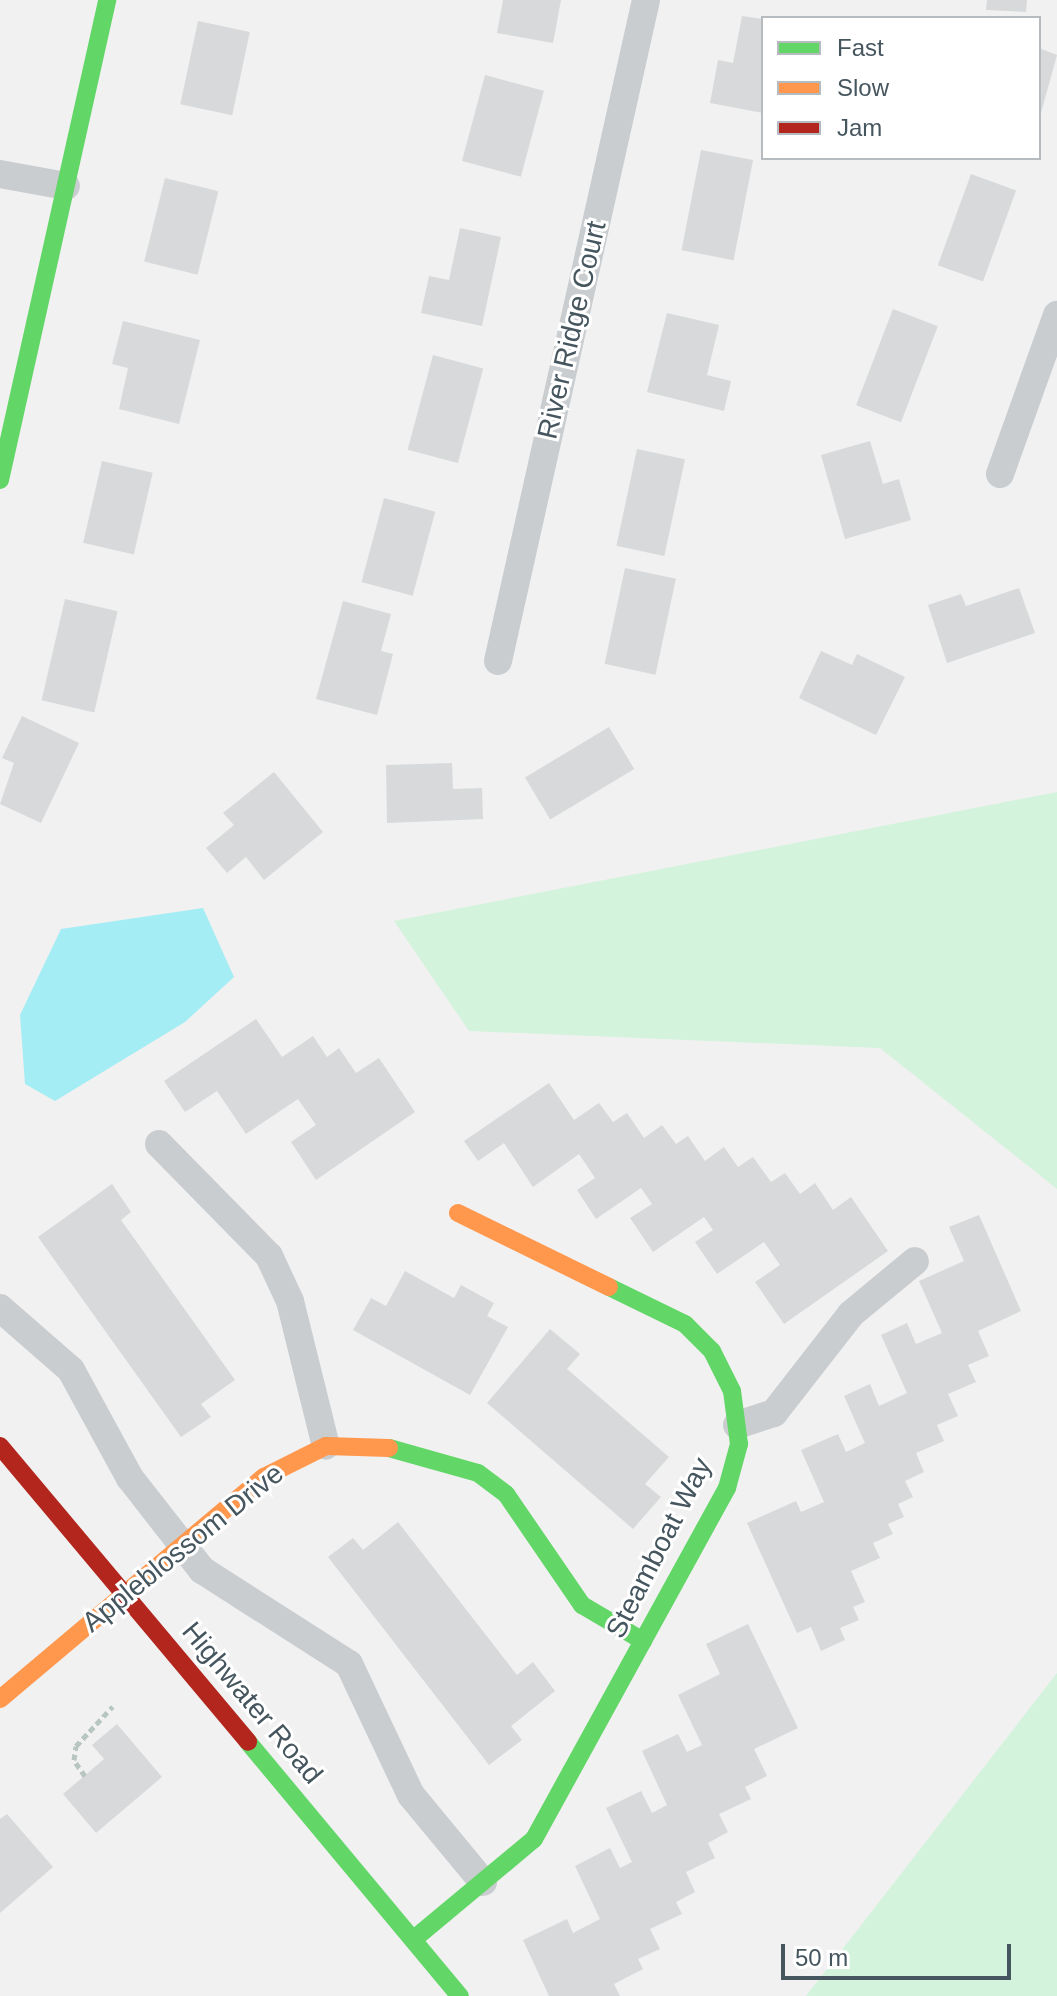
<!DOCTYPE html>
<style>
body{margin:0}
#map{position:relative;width:1057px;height:1996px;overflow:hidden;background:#f1f1f1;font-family:Arial,sans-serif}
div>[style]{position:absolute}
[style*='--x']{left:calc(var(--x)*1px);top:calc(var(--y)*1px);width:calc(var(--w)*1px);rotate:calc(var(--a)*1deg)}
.green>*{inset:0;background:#d3f3dc}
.water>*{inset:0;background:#a4edf4}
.building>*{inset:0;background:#d7d9da;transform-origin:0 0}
.path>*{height:5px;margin-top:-2.5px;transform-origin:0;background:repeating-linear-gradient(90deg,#b7c6c0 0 6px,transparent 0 10px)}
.street>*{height:28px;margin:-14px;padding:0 14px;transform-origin:14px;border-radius:14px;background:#cacdd0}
.fast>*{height:18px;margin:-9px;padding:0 9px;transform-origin:9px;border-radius:9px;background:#63d668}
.slow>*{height:18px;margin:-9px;padding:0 9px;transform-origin:9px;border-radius:9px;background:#ff974d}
.jam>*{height:18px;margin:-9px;padding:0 9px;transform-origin:9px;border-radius:9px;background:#b3261e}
span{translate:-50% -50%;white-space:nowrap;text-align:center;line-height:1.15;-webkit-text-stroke:6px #fff;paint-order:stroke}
.street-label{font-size:28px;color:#46565f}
.legend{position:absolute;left:761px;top:16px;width:280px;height:144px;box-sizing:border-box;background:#fff;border:2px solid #b5bbbf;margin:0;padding:10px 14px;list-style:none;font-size:24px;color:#46565f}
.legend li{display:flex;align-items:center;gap:16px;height:40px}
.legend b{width:40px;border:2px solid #b5bbbf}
.scale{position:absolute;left:781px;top:1944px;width:230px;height:36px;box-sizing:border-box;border:4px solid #46565f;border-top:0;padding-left:10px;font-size:24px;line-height:28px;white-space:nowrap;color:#46565f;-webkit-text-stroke:6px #fff;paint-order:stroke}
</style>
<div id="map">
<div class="green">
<div style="clip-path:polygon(1057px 792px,1057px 1189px,880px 1048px,469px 1031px,394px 921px)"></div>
<div style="clip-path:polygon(1057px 1673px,1057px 1996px,806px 1996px)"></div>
</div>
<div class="water">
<div style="clip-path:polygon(203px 908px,234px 977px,185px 1022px,55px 1101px,25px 1084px,20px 1015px,61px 929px)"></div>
</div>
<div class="building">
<div style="clip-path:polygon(503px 0,561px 0,553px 43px,497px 33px)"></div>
<div style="clip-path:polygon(987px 0,1027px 0,1026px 12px,986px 10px)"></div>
<div style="clip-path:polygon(742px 16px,763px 19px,763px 113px,710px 103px,718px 60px,733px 63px)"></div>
<div style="left:198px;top:21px;width:53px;height:85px;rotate:12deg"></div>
<div style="clip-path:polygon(1039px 48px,1057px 55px,1039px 120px)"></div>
<div style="left:485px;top:75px;width:61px;height:89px;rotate:15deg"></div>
<div style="left:701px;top:150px;width:53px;height:102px;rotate:11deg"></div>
<div style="left:971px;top:174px;width:48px;height:97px;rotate:20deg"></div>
<div style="left:165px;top:178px;width:55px;height:86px;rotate:14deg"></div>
<div style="clip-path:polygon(460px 228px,501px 237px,482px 326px,421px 313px,429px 276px,449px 280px)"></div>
<div style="left:893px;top:309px;width:48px;height:103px;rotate:21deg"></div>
<div style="clip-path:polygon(667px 313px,719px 325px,707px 375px,731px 381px,724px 411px,647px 392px)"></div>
<div style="clip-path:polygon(123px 321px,200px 340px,179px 424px,119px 409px,128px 368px,112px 364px)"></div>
<div style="left:433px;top:355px;width:52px;height:98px;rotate:15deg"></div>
<div style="clip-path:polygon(870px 441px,883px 484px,899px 479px,911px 520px,845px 539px,821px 455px)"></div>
<div style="left:637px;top:449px;width:49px;height:99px;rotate:12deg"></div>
<div style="left:102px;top:461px;width:52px;height:84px;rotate:13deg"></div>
<div style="left:384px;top:498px;width:53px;height:87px;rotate:15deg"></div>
<div style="left:625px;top:568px;width:52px;height:98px;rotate:12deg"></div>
<div style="clip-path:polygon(1019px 588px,1035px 633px,947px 663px,928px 605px,961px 594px,966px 606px)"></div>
<div style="left:65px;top:599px;width:54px;height:104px;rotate:13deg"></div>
<div style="clip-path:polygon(343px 601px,391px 614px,381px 651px,393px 654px,377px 715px,316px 699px)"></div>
<div style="clip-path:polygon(821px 651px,852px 665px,857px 654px,905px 677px,876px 735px,799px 698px)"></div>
<div style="clip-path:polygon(22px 716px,79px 743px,41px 823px,0 804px,14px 763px,2px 758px)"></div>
<div style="left:609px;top:727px;width:49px;height:98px;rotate:59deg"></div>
<div style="clip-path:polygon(452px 763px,453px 789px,482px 788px,483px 819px,387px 823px,386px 765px)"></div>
<div style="clip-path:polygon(274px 772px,323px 832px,264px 880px,246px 857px,227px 873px,206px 848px,234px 825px,223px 813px)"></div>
<div style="clip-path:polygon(256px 1019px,282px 1057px,313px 1036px,327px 1057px,339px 1048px,356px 1073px,379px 1058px,415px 1112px,316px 1180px,291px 1142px,316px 1125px,298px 1099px,246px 1134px,217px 1091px,185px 1112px,164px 1081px)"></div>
<div style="clip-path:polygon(549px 1083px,574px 1120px,599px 1103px,613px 1122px,627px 1113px,644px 1138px,662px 1125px,676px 1144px,688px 1136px,705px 1161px,724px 1147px,738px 1167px,753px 1157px,771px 1182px,785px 1173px,800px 1194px,815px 1183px,833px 1210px,851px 1197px,888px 1251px,784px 1324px,755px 1282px,780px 1265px,764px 1242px,717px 1274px,695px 1242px,713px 1230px,704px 1217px,653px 1252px,630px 1218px,652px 1204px,641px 1188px,596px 1219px,577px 1190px,595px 1178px,579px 1154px,533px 1187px,504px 1143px,478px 1161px,464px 1141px)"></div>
<div style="clip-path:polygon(112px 1184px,131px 1212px,121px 1220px,235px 1380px,201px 1404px,211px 1417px,181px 1437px,38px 1237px)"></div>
<div style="clip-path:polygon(979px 1215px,1021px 1311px,978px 1331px,989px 1356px,968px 1365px,976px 1382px,948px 1394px,958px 1416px,937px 1425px,944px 1441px,916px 1453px,924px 1472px,905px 1481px,913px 1497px,898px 1504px,904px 1517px,888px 1524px,893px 1534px,873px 1543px,880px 1558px,851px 1571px,865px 1602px,853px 1607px,859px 1620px,840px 1628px,845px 1640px,821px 1651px,811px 1627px,797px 1633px,747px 1523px,796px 1501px,801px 1512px,824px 1502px,801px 1450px,838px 1434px,846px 1452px,865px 1443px,844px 1396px,870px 1384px,879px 1406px,907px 1393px,881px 1335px,907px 1323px,916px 1344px,942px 1333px,919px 1281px,964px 1261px,949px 1227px)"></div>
<div style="clip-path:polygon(405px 1271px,454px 1298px,461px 1285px,494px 1303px,487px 1316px,508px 1327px,470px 1395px,353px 1330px,371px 1298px,386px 1306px)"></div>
<div style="clip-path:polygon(550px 1329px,580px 1354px,567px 1369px,669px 1457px,645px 1484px,661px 1497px,633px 1529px,487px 1403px)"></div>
<div style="clip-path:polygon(398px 1522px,517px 1675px,533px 1662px,555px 1691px,511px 1726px,522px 1740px,489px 1765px,328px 1557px,353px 1538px,363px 1550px)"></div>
<div style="clip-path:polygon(748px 1624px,798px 1728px,754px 1749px,767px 1776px,745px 1787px,751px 1799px,719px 1814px,728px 1832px,708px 1843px,715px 1858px,686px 1872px,695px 1892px,676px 1902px,682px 1914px,650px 1929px,660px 1949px,638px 1959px,643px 1969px,614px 1984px,620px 1996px,549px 1996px,523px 1940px,567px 1919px,573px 1933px,600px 1919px,575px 1866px,610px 1848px,620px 1868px,632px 1862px,606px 1808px,641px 1791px,652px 1813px,667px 1805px,642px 1751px,678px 1734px,687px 1752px,702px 1745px,678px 1695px,720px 1674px,706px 1644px)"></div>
<div style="clip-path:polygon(117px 1724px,162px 1777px,96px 1833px,63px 1794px,104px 1759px,92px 1745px)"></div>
<div style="clip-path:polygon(7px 1814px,53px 1867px,0 1913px,0 1819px)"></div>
</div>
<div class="path">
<div style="--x:85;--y:1776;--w:19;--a:-125"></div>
<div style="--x:74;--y:1760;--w:14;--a:-82"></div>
<div style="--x:76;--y:1746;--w:54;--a:-47.2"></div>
</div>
<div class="street">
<div style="--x:0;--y:174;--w:67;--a:10.3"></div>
<div style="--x:1000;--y:474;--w:169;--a:-70.3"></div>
<div style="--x:498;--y:661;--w:677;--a:-77.38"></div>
<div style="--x:159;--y:1144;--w:157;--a:45.5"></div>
<div style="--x:269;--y:1256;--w:50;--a:65"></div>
<div style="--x:290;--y:1301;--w:149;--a:76.1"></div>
<div style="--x:0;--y:1308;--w:94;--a:41.1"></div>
<div style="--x:71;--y:1370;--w:123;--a:61.4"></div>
<div style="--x:130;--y:1478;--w:117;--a:52"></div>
<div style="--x:202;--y:1570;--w:174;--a:32.6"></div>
<div style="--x:349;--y:1664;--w:145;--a:64.7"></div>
<div style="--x:411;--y:1795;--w:113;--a:50.4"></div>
<div style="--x:737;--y:1425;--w:39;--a:-18"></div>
<div style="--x:774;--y:1413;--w:125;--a:-52.1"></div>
<div style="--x:851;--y:1314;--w:83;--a:-39.6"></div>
</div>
<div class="fast">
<div style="--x:0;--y:480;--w:492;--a:-77.4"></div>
<div style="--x:389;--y:1448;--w:92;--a:15.7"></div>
<div style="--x:478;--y:1473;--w:35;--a:37"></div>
<div style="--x:506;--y:1494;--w:135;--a:55.6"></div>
<div style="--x:582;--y:1605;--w:71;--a:30.5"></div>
<div style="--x:248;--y:1742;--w:331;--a:50.2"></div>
<div style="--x:414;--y:1939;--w:156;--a:-39.8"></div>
<div style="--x:534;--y:1839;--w:401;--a:-61.2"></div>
<div style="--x:727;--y:1488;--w:46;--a:-74.7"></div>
<div style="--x:739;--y:1444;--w:53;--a:-97.5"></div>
<div style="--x:732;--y:1391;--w:45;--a:-116.6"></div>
<div style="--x:712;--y:1351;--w:38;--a:-135"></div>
<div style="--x:685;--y:1324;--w:85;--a:-154"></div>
</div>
<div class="slow">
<div style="--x:458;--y:1213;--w:168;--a:26.1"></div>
<div style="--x:0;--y:1699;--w:345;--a:-40.1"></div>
<div style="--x:264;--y:1477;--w:69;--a:-26.6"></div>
<div style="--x:326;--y:1446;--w:63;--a:1.8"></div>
</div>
<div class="jam">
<div style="--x:0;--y:1446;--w:386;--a:50"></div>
</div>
<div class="street-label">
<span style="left:572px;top:330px;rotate:-77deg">River Ridge Court</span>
<span style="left:183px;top:1548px;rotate:-39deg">Appleblossom Drive</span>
<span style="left:659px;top:1548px;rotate:-63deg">Steamboat Way</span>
<span style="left:252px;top:1703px;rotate:50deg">Highwater Road</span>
</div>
<ul class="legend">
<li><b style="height:10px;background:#63d668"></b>Fast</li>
<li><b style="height:10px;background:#ff974d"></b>Slow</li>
<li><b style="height:10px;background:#b3261e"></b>Jam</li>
</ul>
<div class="scale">50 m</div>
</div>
